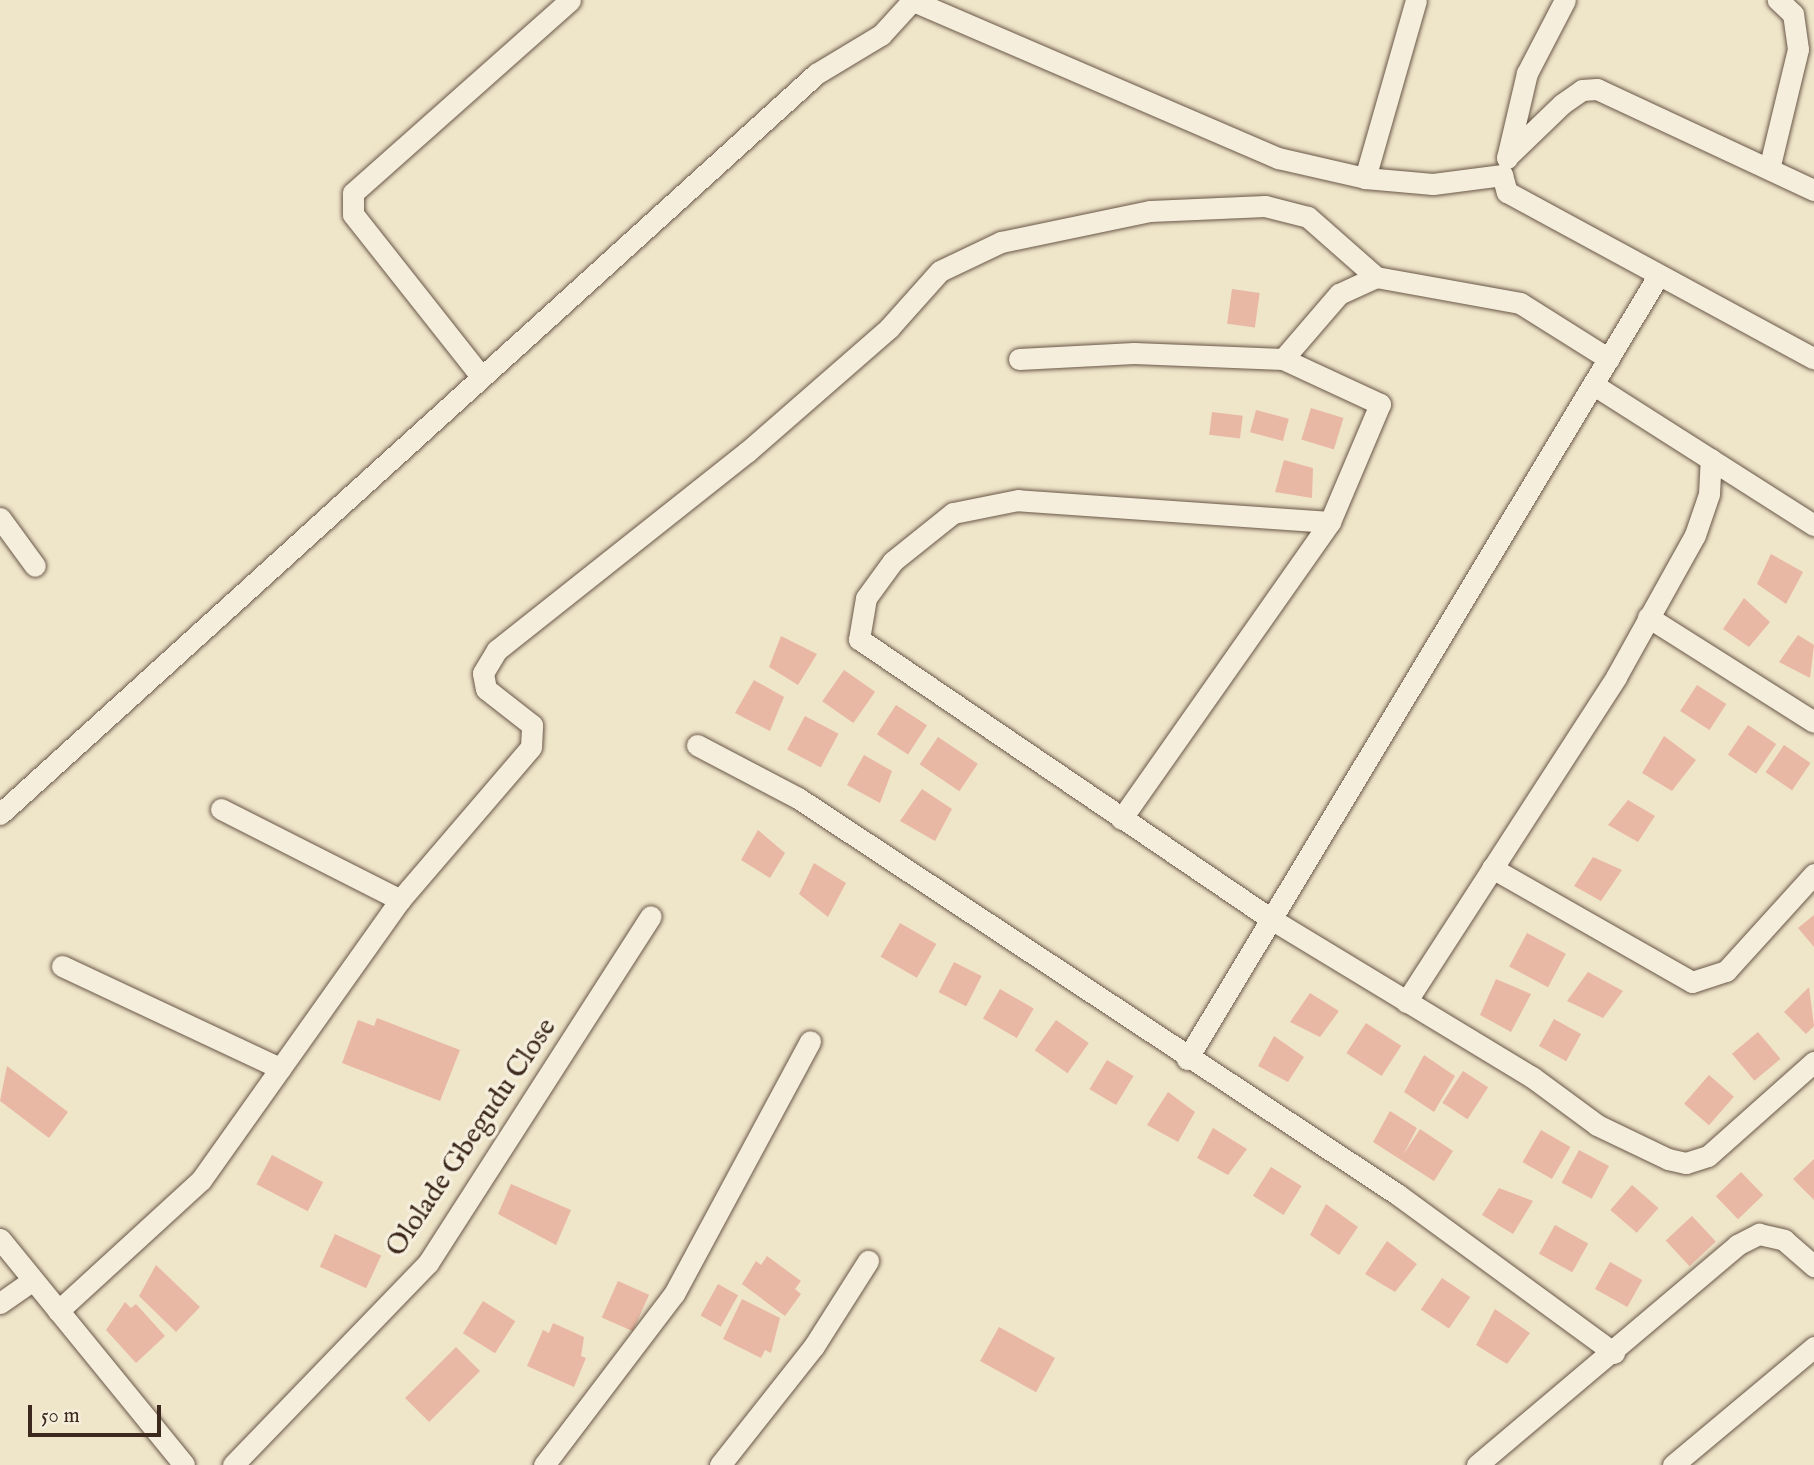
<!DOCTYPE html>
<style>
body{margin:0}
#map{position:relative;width:1814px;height:1465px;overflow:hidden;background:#efe5c9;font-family:"IM FELL English",serif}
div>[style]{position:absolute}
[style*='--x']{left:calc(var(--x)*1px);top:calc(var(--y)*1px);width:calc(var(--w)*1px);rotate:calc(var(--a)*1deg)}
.building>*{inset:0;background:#e9b8a4;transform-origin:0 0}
.roads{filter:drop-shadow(0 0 2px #695748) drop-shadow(0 0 2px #695748)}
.minor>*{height:21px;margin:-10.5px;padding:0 10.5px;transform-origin:10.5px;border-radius:10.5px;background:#f5eedc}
span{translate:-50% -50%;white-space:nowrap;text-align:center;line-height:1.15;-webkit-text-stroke:7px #f5eedc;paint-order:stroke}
.street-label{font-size:28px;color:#3c281d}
.scale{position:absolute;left:28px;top:1405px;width:133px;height:32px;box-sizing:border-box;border:4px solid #3c281d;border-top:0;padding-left:9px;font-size:21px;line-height:24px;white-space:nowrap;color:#3c281d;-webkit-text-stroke:5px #f5eedc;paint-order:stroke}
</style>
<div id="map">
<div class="building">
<div style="left:1232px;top:289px;width:28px;height:35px;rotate:8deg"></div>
<div style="left:1311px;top:408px;width:34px;height:33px;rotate:17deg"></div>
<div style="left:1256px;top:410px;width:34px;height:23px;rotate:15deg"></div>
<div style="left:1212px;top:412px;width:31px;height:23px;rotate:7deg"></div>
<div style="clip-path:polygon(1284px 460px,1313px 468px,1312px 498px,1275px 492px)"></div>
<div style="clip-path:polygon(1771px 554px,1803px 572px,1786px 604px,1757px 584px)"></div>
<div style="clip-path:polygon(1744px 598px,1770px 622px,1749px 647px,1723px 629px)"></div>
<div style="clip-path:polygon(1798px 635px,1814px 645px,1810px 678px,1779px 662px)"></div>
<div style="clip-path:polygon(781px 636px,817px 654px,798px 685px,769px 667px)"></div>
<div style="left:844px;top:670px;width:38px;height:38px;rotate:35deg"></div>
<div style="clip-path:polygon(754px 680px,784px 697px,770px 731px,735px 713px)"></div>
<div style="left:1697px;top:685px;width:35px;height:31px;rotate:33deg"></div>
<div style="left:896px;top:705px;width:37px;height:35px;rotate:33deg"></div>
<div style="left:805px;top:716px;width:38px;height:38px;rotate:28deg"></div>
<div style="left:1748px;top:725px;width:34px;height:36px;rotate:34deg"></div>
<div style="clip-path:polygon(1664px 736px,1696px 760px,1672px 791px,1642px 773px)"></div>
<div style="left:938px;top:737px;width:48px;height:33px;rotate:34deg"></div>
<div style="left:1784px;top:745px;width:32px;height:33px;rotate:34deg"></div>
<div style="clip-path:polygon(864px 755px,892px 771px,880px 803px,847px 785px)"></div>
<div style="clip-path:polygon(922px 789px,952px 809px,935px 841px,900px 821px)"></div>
<div style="clip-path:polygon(1628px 800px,1655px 816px,1638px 842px,1608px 825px)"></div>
<div style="clip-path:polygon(758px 830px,785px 853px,770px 878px,741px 860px)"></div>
<div style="clip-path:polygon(1593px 857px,1622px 870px,1601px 901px,1574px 886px)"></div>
<div style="clip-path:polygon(814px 863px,846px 883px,828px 917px,799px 894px)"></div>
<div style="clip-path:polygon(1814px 915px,1814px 947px,1798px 928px)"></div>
<div style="left:900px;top:923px;width:42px;height:39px;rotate:30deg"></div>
<div style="left:1527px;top:933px;width:44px;height:38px;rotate:28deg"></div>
<div style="left:954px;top:962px;width:31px;height:34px;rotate:27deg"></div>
<div style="clip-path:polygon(1588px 972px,1623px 991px,1603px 1018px,1567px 1001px)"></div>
<div style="clip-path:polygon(1496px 979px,1531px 994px,1511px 1032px,1480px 1015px)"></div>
<div style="clip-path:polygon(1809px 987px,1814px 1026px,1806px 1034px,1784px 1012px)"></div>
<div style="left:1000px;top:989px;width:39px;height:34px;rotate:30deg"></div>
<div style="clip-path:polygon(1310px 993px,1339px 1011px,1320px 1037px,1290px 1022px)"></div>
<div style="clip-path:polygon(377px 1018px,460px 1050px,440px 1101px,342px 1063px,358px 1020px,374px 1026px)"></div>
<div style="left:1554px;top:1019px;width:31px;height:31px;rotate:29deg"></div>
<div style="left:1056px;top:1020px;width:40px;height:37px;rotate:35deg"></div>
<div style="left:1366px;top:1023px;width:42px;height:36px;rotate:33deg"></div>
<div style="left:1758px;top:1032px;width:35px;height:34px;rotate:50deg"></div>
<div style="clip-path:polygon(1274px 1036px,1304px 1057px,1288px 1082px,1258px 1066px)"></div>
<div style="clip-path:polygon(1424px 1055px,1455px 1076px,1434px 1112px,1404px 1092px)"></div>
<div style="left:1107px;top:1060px;width:31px;height:34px;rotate:31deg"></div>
<div style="clip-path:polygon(7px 1066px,68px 1112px,49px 1138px,0 1101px)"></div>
<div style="left:1463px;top:1071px;width:30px;height:38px;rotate:33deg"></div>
<div style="left:1709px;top:1075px;width:33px;height:38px;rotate:41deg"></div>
<div style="clip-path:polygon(1168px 1092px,1195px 1112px,1178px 1142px,1147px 1125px)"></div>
<div style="clip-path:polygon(1390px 1111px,1417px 1128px,1403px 1155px,1420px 1129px,1453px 1151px,1434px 1181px,1373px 1142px)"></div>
<div style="clip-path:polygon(1213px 1128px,1247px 1149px,1228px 1175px,1197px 1158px)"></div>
<div style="left:1541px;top:1130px;width:34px;height:37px;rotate:30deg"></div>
<div style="left:1579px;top:1150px;width:34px;height:37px;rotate:28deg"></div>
<div style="left:272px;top:1155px;width:58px;height:33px;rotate:28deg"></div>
<div style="clip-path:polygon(1814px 1159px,1814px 1200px,1793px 1179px)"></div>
<div style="left:1271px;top:1167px;width:36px;height:34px;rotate:32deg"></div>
<div style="left:1741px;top:1172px;width:32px;height:35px;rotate:46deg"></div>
<div style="clip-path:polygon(511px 1184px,571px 1210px,556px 1245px,498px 1214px)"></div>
<div style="left:1632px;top:1185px;width:35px;height:33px;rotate:41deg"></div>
<div style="clip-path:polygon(1499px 1188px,1533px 1201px,1513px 1234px,1482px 1215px)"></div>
<div style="clip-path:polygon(1326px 1204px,1358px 1227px,1339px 1255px,1310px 1235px)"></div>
<div style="left:1692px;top:1216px;width:35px;height:36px;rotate:47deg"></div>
<div style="left:1555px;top:1225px;width:38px;height:33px;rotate:29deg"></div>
<div style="left:335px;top:1234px;width:51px;height:36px;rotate:25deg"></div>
<div style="clip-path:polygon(1387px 1241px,1417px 1264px,1395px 1292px,1365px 1274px)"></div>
<div style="clip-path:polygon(767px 1256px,801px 1281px,795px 1289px,801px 1294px,785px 1316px,742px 1284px,756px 1261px,761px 1265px)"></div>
<div style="left:1610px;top:1262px;width:37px;height:31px;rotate:29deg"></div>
<div style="clip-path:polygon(156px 1265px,200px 1307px,176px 1332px,139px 1296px)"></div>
<div style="left:1442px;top:1278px;width:34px;height:38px;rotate:34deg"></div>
<div style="left:618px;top:1281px;width:34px;height:40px;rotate:24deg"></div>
<div style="left:718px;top:1284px;width:23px;height:36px;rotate:29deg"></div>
<div style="clip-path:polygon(742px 1299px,780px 1318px,771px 1353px,765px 1350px,761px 1358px,723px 1339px)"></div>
<div style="left:483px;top:1301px;width:38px;height:38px;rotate:32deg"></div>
<div style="clip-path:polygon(125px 1302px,131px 1308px,136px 1304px,165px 1336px,136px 1363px,106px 1330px)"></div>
<div style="clip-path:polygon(1495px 1309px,1530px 1333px,1507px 1364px,1476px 1345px)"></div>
<div style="clip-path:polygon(553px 1323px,584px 1337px,581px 1356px,586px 1358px,574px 1387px,527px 1366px,543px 1330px,549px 1333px)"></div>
<div style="left:999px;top:1327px;width:64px;height:39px;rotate:29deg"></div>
<div style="left:456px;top:1347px;width:34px;height:72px;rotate:45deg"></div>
</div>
<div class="roads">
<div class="minor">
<div style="--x:911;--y:0;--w:400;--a:23.3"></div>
<div style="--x:1278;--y:158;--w:89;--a:12.9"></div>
<div style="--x:1365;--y:178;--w:68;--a:5"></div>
<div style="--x:1433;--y:184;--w:70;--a:-7.4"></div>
<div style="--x:1502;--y:175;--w:18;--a:74"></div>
<div style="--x:1507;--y:192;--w:349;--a:28.5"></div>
<div style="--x:1507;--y:157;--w:76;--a:-43.9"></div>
<div style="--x:1562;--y:104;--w:24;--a:-35"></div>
<div style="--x:1582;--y:90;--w:15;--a:-4"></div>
<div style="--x:1597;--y:89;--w:239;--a:25"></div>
<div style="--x:1507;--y:158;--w:87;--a:-76.8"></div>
<div style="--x:1527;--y:73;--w:82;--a:-62.5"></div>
<div style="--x:1770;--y:165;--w:119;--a:-76.4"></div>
<div style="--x:1798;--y:49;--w:35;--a:-98"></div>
<div style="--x:1793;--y:14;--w:21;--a:-137"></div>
<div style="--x:1365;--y:178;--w:185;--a:-74"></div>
<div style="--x:1019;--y:359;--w:115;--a:-3"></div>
<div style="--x:1134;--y:353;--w:149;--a:2.3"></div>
<div style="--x:1283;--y:359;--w:107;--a:24.9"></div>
<div style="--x:1380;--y:404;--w:128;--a:113"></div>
<div style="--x:1330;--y:522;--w:363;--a:125.1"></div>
<div style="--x:1283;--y:359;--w:86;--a:-49.3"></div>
<div style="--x:1339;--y:294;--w:41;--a:-24.7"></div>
<div style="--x:1376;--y:277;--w:146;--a:10.2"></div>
<div style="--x:1520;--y:303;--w:105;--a:32.2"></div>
<div style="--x:480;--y:375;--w:205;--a:-128.3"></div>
<div style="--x:353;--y:214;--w:21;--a:-90"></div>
<div style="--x:353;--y:193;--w:290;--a:-41.6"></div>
<div style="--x:1594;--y:385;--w:261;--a:32.5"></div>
<div style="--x:0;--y:518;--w:59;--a:53.9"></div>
<div style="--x:1330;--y:522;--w:313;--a:-176"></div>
<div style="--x:1018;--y:500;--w:66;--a:168.7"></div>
<div style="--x:953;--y:513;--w:77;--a:141.3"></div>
<div style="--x:893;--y:561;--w:46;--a:126.1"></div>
<div style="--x:866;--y:598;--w:42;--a:99.7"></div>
<div style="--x:859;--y:639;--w:498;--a:34.2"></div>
<div style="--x:1271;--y:919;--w:305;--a:31.2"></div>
<div style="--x:1532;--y:1077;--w:81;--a:36.4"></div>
<div style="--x:1597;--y:1125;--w:79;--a:25.6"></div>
<div style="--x:1668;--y:1159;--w:18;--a:13"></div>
<div style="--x:1686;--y:1163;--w:23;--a:-18"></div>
<div style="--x:1708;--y:1156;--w:142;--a:-41.6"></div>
<div style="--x:1648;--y:617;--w:196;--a:32.3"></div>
<div style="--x:697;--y:745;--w:114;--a:27.7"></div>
<div style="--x:798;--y:798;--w:718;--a:33.47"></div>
<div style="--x:1397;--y:1194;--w:269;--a:36.2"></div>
<div style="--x:221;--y:809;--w:201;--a:26.9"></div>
<div style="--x:0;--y:814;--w:1102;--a:-42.2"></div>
<div style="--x:816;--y:74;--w:76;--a:-31"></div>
<div style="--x:881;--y:35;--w:46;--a:-47.6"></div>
<div style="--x:1492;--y:868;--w:230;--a:29.7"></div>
<div style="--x:1692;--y:982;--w:36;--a:-18"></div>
<div style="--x:1726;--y:971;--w:131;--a:-47.8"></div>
<div style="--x:62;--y:966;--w:241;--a:25.1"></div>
<div style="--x:1406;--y:1002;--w:387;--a:-57.1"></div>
<div style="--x:1616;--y:677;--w:162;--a:-60.9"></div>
<div style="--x:1695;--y:535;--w:43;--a:-71.1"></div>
<div style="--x:1709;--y:494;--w:35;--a:-87"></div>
<div style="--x:1187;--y:1059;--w:914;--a:-58.97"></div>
<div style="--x:0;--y:1239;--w:291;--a:50.8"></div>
<div style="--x:0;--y:1303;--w:40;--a:-34.9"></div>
<div style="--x:58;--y:1311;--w:194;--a:-42.5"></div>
<div style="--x:201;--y:1180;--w:344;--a:-54.6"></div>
<div style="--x:400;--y:900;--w:201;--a:-49.4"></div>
<div style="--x:531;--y:747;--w:22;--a:-87"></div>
<div style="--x:532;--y:725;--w:58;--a:-142"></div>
<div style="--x:486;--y:689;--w:16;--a:-101"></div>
<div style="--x:483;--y:673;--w:27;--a:-59"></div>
<div style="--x:497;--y:650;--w:319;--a:-38.4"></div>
<div style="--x:747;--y:452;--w:189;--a:-41.1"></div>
<div style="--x:889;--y:328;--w:76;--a:-48.2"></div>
<div style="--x:940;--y:271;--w:68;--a:-25.4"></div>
<div style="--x:1001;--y:242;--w:152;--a:-11.8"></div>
<div style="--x:1150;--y:211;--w:115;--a:-2.5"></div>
<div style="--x:1265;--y:206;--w:44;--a:14.3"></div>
<div style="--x:1308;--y:217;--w:91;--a:41.4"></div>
<div style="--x:233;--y:1465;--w:281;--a:-46"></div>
<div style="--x:428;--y:1263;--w:412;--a:-57.3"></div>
<div style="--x:544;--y:1465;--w:215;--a:-52.8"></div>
<div style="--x:674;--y:1294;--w:287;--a:-61.7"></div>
<div style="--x:720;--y:1465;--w:152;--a:-51.7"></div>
<div style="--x:814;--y:1346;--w:101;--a:-57.6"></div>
<div style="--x:1477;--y:1465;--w:341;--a:-40.2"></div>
<div style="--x:1737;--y:1245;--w:25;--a:-27"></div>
<div style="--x:1759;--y:1234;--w:26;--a:13"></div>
<div style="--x:1784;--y:1240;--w:40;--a:41"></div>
<div style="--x:1673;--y:1465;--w:184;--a:-39.9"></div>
</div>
</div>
<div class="street-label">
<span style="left:472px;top:1138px;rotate:-56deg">Ololade Gbegudu Close</span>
</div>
<div class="scale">50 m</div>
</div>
